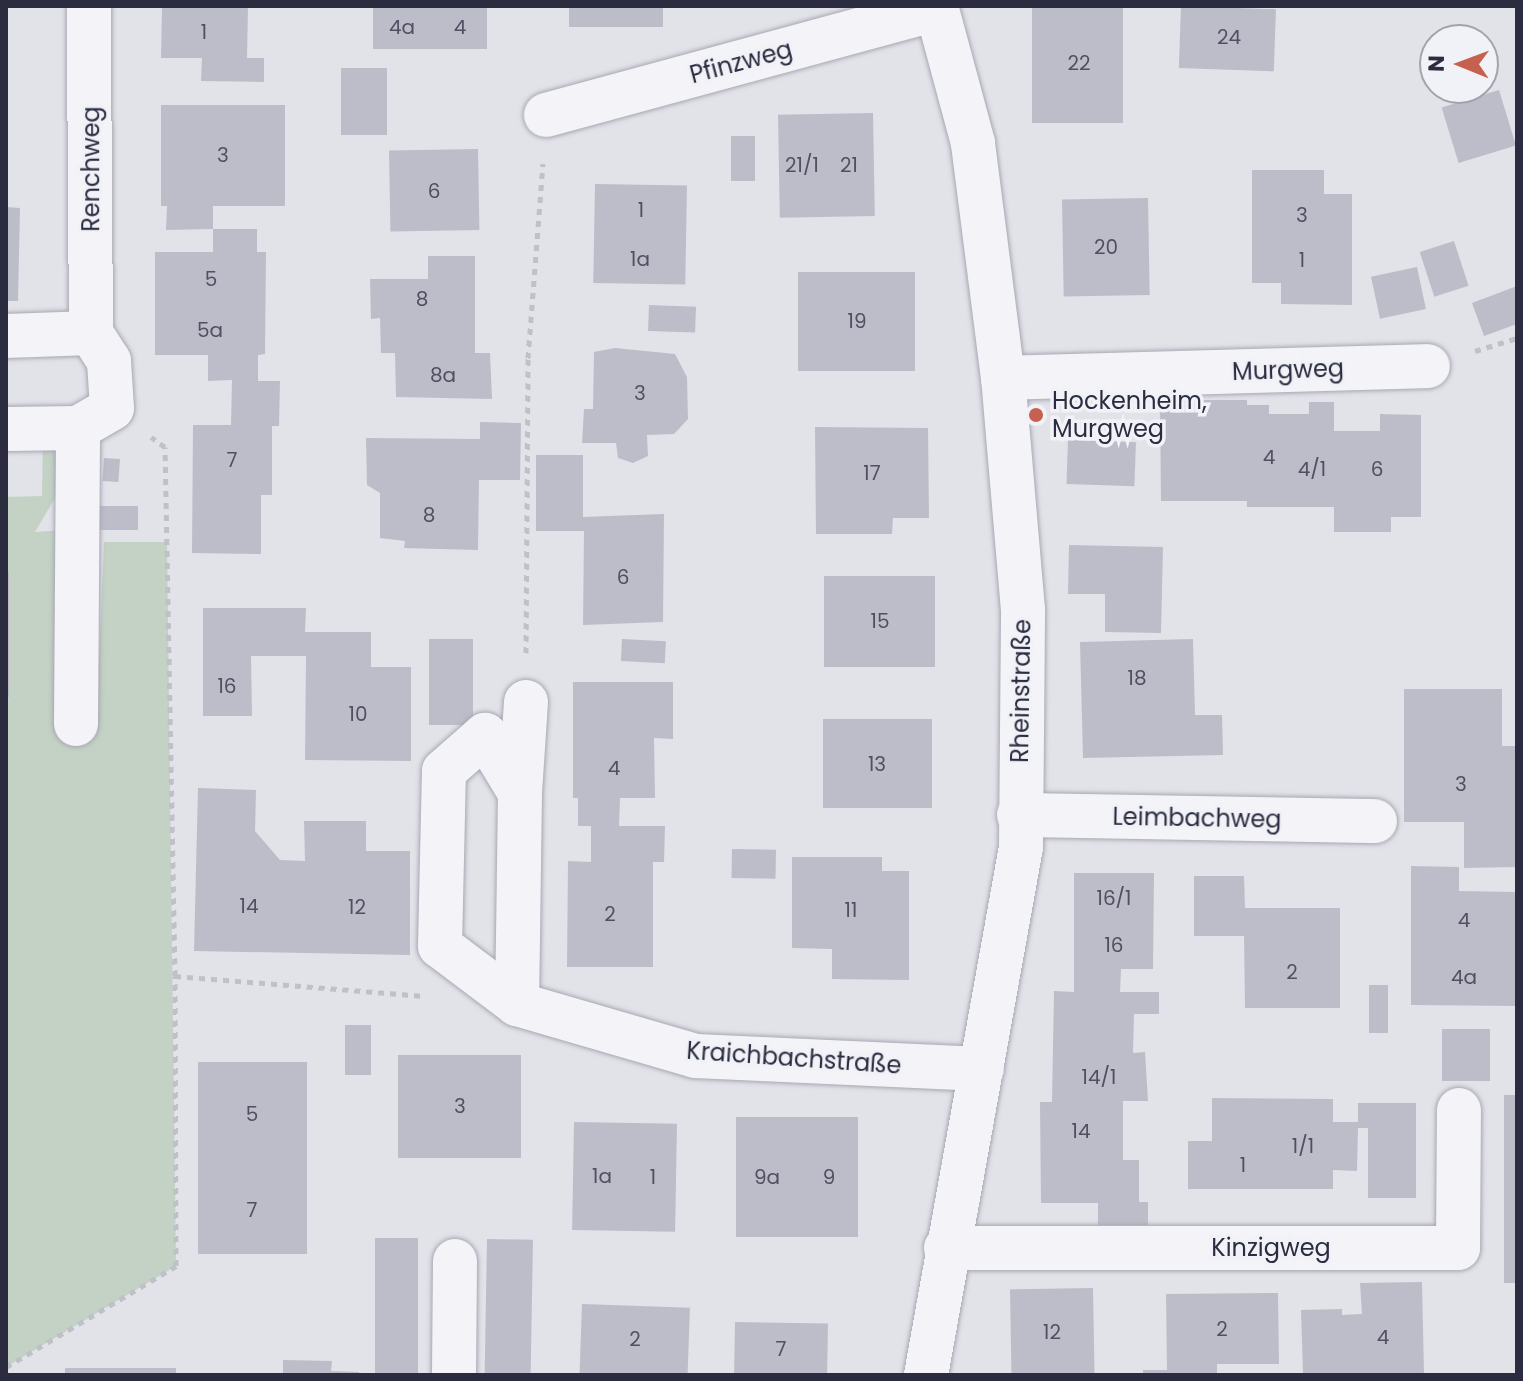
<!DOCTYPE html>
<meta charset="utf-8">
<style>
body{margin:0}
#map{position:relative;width:1523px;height:1381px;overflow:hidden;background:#e2e2e9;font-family:Poppins,sans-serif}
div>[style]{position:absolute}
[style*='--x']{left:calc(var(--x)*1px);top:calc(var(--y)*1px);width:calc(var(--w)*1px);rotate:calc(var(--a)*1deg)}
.green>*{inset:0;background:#c3d2c4}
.building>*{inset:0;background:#bcbdc9;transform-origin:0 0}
.path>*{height:5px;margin-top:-2.5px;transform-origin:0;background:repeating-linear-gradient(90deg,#c0c0c8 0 6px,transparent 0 12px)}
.roads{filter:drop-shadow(0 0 2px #a7a8b3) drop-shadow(0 0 2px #a7a8b3)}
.minor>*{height:44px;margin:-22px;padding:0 22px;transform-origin:22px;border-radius:22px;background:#f4f4f8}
.dots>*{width:22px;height:22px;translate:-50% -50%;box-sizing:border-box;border:4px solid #f1f2f7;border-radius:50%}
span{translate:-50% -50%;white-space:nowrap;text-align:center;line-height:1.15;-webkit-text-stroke:7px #f1f2f7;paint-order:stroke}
.number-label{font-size:20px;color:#4f5062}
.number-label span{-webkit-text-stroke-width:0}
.street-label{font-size:24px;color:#2b2c40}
.poi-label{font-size:24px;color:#2b2c40}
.left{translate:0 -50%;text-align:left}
.frame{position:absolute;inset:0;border:8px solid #2b2c40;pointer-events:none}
.north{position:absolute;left:1419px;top:24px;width:80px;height:80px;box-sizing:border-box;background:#f1f2f7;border:2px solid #a2a3ae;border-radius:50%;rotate:271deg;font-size:22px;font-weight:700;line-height:32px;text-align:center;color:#2b2c40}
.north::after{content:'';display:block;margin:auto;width:28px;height:36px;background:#c6604f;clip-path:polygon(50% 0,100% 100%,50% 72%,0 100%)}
</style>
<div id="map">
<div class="green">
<div style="clip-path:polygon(43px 429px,68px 429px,65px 481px,35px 532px,66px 530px,60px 735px,96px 735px,104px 542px,167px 542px,176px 1266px,6px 1367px,6px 497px,42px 496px)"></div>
</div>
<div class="building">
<div style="clip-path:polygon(162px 6px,248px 6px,247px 58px,264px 58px,264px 82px,201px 81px,202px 58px,161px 58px)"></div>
<div style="left:373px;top:6px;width:114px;height:43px"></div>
<div style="left:569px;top:6px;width:94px;height:21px"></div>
<div style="left:1032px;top:6px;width:91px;height:117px"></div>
<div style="left:1181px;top:6px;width:95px;height:62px;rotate:2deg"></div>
<div style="left:341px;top:68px;width:46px;height:67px"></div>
<div style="left:1499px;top:90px;width:58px;height:60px;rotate:73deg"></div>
<div style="clip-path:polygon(161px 105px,285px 105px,285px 206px,213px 206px,213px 229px,166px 230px,167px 206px,161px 206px)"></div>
<div style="left:873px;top:113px;width:103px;height:95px;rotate:89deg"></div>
<div style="left:731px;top:136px;width:24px;height:45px"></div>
<div style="left:478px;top:149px;width:81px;height:89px;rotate:89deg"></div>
<div style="clip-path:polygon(1252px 170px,1324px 170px,1324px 194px,1352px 194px,1352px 305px,1281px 304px,1281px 283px,1252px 283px)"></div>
<div style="left:595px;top:184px;width:92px;height:99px;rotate:1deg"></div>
<div style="left:1148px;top:198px;width:97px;height:86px;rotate:89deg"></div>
<div style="clip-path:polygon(6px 207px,20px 208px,18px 301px,6px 301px)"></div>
<div style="clip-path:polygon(213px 229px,257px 229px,257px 252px,266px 252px,265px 354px,258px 355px,258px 381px,280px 381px,279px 426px,272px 426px,272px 495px,261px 495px,261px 554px,192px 553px,193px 425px,231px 425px,232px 380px,208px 381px,208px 355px,155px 355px,155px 252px,213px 252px)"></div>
<div style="left:1454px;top:241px;width:47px;height:36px;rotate:72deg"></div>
<div style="clip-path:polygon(428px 256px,475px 256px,475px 353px,490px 353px,492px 399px,396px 397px,395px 353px,381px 353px,380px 318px,371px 319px,370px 279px,428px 279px)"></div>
<div style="left:1417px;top:267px;width:43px;height:47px;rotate:78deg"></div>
<div style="left:798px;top:272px;width:117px;height:99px"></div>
<div style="clip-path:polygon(1517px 286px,1517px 324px,1484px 336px,1472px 303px)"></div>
<div style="left:649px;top:305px;width:47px;height:26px;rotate:2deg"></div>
<div style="clip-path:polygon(615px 348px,675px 354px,687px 377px,688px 419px,674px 434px,647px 435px,648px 456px,633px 463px,618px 458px,616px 443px,582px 443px,584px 409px,593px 409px,594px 352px)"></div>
<div style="clip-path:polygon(1160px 400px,1247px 400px,1247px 405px,1269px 405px,1269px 414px,1309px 414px,1309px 402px,1334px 402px,1334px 431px,1380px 431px,1380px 414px,1421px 415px,1421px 517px,1391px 517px,1391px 532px,1334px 532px,1334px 507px,1247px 507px,1247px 501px,1161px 501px)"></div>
<div style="clip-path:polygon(480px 422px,521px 423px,520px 480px,479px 480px,478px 550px,404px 548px,405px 541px,380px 538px,380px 493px,367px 485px,366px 438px,480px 439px)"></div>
<div style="clip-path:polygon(815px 427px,928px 428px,929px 518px,893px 518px,892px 534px,816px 534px)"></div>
<div style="left:1068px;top:440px;width:68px;height:44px;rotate:2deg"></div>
<div style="clip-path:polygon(536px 455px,583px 455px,583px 517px,664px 514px,663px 622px,583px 625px,584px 531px,536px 531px)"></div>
<div style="left:104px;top:458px;width:16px;height:23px;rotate:4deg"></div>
<div style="left:138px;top:506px;width:24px;height:40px;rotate:90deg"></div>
<div style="clip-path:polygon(1069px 545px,1163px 547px,1161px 633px,1105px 632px,1105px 594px,1068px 594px)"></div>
<div style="left:6px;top:572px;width:3px;height:125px"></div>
<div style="left:824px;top:576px;width:111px;height:91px"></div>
<div style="clip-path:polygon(203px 608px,306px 608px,305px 632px,371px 632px,371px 667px,411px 667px,411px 761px,305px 760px,306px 656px,251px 656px,252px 716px,203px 716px)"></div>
<div style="left:429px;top:639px;width:44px;height:86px"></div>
<div style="left:622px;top:639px;width:44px;height:22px;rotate:3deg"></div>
<div style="clip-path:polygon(1193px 639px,1195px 715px,1222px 715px,1223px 755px,1083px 758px,1080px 642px)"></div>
<div style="clip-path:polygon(573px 682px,673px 682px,673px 739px,654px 738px,655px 798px,620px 798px,619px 826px,665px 826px,664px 862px,653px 862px,653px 967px,567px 967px,568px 861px,591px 862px,591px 826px,578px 826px,578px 798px,573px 798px)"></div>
<div style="clip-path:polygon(1404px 689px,1502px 689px,1502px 746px,1517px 746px,1517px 867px,1464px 868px,1464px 822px,1404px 822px)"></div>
<div style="left:823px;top:719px;width:109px;height:89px"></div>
<div style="clip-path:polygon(198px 788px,256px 790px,255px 831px,280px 860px,305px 861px,304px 821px,366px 821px,366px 851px,410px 851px,410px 955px,194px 951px)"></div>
<div style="left:732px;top:849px;width:44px;height:29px;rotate:1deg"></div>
<div style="clip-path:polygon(792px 857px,882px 857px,882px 871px,909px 871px,909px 980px,832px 979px,832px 949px,792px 948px)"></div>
<div style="clip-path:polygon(1411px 866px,1459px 867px,1459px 891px,1517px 892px,1517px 1006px,1411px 1005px)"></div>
<div style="clip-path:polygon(1074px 873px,1154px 873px,1153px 969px,1121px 969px,1120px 992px,1159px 992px,1159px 1014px,1134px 1014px,1133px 1053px,1145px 1052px,1148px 1101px,1123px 1101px,1123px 1160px,1139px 1160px,1139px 1202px,1148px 1202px,1148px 1225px,1098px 1225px,1098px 1203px,1041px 1203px,1040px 1102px,1052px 1102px,1054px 991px,1074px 992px)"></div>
<div style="clip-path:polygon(1194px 876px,1244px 876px,1245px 908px,1340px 908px,1340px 1008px,1245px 1008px,1244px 936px,1194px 936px)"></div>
<div style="left:1369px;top:985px;width:19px;height:48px"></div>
<div style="left:345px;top:1025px;width:26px;height:50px"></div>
<div style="left:1442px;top:1029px;width:48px;height:52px"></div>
<div style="left:398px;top:1055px;width:123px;height:103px"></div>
<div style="left:198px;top:1062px;width:109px;height:192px"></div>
<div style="left:1504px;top:1095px;width:13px;height:188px"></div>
<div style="clip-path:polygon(1212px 1098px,1333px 1099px,1333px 1122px,1358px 1122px,1358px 1103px,1416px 1103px,1416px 1198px,1368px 1198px,1368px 1128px,1358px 1128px,1357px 1171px,1333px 1170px,1333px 1189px,1188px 1189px,1188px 1141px,1212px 1141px)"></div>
<div style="left:858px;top:1117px;width:120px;height:122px;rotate:90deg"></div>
<div style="left:574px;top:1122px;width:103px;height:108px;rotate:1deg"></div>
<div style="left:375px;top:1238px;width:43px;height:137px"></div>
<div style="left:487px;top:1239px;width:46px;height:136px;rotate:1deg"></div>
<div style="clip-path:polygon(1422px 1282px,1424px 1374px,1303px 1375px,1301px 1310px,1342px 1309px,1342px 1315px,1362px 1314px,1360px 1283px)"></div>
<div style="left:1093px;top:1288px;width:87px;height:83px;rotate:89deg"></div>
<div style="clip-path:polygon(1278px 1293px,1279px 1364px,1217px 1364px,1217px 1375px,1143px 1375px,1143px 1370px,1167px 1370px,1166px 1294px)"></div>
<div style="left:582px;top:1304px;width:108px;height:71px;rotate:2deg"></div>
<div style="left:735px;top:1322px;width:93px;height:53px;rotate:1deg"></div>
<div style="clip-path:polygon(283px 1360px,332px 1361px,331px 1371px,359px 1372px,358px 1375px,283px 1375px)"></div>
<div style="left:65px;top:1368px;width:111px;height:7px"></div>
</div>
<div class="path">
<div style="--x:1475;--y:351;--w:44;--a:-17.2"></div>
<div style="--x:526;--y:653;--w:295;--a:-89.6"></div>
<div style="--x:528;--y:358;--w:195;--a:-85.6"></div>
<div style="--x:175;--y:976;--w:247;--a:4.6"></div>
<div style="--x:6;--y:1367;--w:198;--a:-30.7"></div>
<div style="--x:176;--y:1266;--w:290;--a:-90.2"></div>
<div style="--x:175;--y:976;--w:529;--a:-91.08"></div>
<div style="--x:165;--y:447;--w:17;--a:-144"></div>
</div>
<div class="roads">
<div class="minor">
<div style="--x:546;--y:115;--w:405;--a:-15.2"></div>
<div style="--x:6;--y:336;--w:85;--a:-2"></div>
<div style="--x:1003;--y:378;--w:425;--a:-1.6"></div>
<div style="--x:6;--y:429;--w:72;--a:-0.8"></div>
<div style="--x:78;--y:428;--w:39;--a:-30"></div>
<div style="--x:112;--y:408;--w:47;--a:-93.7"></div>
<div style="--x:109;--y:361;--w:33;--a:-123"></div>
<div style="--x:91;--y:333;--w:327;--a:-90.4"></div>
<div style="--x:526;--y:702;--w:91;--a:93.8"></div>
<div style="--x:520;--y:793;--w:211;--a:90.8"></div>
<div style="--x:517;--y:1004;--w:186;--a:16.2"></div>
<div style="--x:696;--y:1056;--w:286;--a:2.6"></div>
<div style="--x:76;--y:724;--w:296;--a:-89.6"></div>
<div style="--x:1019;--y:815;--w:356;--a:1"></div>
<div style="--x:517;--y:1004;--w:96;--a:-143"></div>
<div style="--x:440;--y:946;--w:175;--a:-88.7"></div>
<div style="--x:444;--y:771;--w:55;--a:-41.3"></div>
<div style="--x:485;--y:735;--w:68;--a:58.9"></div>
<div style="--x:946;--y:1248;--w:512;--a:0"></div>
<div style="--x:1458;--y:1248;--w:138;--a:-89.6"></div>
<div style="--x:454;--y:1375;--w:114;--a:-89.5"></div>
<div style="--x:926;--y:1375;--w:536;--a:-79.8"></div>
<div style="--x:1021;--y:847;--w:237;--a:-89.5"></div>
<div style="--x:1023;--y:610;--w:233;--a:-94.9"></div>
<div style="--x:1003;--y:378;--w:237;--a:-97.3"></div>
<div style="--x:973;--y:143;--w:142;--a:-105.1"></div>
</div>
</div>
<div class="dots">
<div style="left:1036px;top:415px;background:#c6604f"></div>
</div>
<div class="number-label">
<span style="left:402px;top:27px">4a</span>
<span style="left:460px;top:27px">4</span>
<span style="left:204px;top:32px">1</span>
<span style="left:1229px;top:37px">24</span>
<span style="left:1079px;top:63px">22</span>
<span style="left:223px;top:155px">3</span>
<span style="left:802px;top:165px">21/1</span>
<span style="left:849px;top:165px">21</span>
<span style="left:434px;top:191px">6</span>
<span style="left:641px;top:210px">1</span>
<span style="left:1302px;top:215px">3</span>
<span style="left:1106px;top:247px">20</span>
<span style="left:640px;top:259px">1a</span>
<span style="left:1302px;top:260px">1</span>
<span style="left:211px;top:279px">5</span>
<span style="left:422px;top:299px">8</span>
<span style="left:857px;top:321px">19</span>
<span style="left:210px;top:330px">5a</span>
<span style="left:443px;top:375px">8a</span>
<span style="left:640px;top:393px">3</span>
<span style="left:1269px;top:457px">4</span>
<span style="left:232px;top:460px">7</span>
<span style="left:1312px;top:469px">4/1</span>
<span style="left:1377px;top:469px">6</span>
<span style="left:872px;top:473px">17</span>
<span style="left:429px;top:515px">8</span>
<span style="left:623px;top:577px">6</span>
<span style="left:880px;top:621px">15</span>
<span style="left:1137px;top:678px">18</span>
<span style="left:227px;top:686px">16</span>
<span style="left:358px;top:714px">10</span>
<span style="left:877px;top:764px">13</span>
<span style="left:614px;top:768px">4</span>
<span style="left:1461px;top:784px">3</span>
<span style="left:1114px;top:898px">16/1</span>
<span style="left:249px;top:906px">14</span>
<span style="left:357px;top:907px">12</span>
<span style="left:851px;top:910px">11</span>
<span style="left:610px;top:914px">2</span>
<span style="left:1464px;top:920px">4</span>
<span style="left:1114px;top:945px">16</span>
<span style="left:1292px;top:972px">2</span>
<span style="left:1464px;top:977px">4a</span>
<span style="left:1099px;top:1077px">14/1</span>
<span style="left:460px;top:1106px">3</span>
<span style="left:252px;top:1114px">5</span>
<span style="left:1081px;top:1131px">14</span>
<span style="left:1303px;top:1146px">1/1</span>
<span style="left:1243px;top:1165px">1</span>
<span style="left:602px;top:1176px">1a</span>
<span style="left:653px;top:1177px">1</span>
<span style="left:767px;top:1177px">9a</span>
<span style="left:829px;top:1177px">9</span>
<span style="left:252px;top:1210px">7</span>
<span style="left:1222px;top:1329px">2</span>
<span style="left:1052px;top:1332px">12</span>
<span style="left:1383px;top:1337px">4</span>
<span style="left:635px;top:1339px">2</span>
<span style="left:781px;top:1349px">7</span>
</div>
<div class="street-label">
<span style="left:741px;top:62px;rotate:-15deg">Pfinzweg</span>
<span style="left:91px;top:169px;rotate:-90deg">Renchweg</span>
<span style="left:1288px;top:370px;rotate:-2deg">Murgweg</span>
<span style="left:1021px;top:691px;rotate:-89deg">Rheinstraße</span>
<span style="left:1197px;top:818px;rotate:1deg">Leimbachweg</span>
<span style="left:794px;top:1058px;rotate:4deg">Kraichbachstraße</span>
<span style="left:1271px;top:1248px">Kinzigweg</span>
</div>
<div class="poi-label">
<span class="left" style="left:1052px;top:415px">Hockenheim,<br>Murgweg</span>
</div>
<div class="frame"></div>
<div class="north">N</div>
</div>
